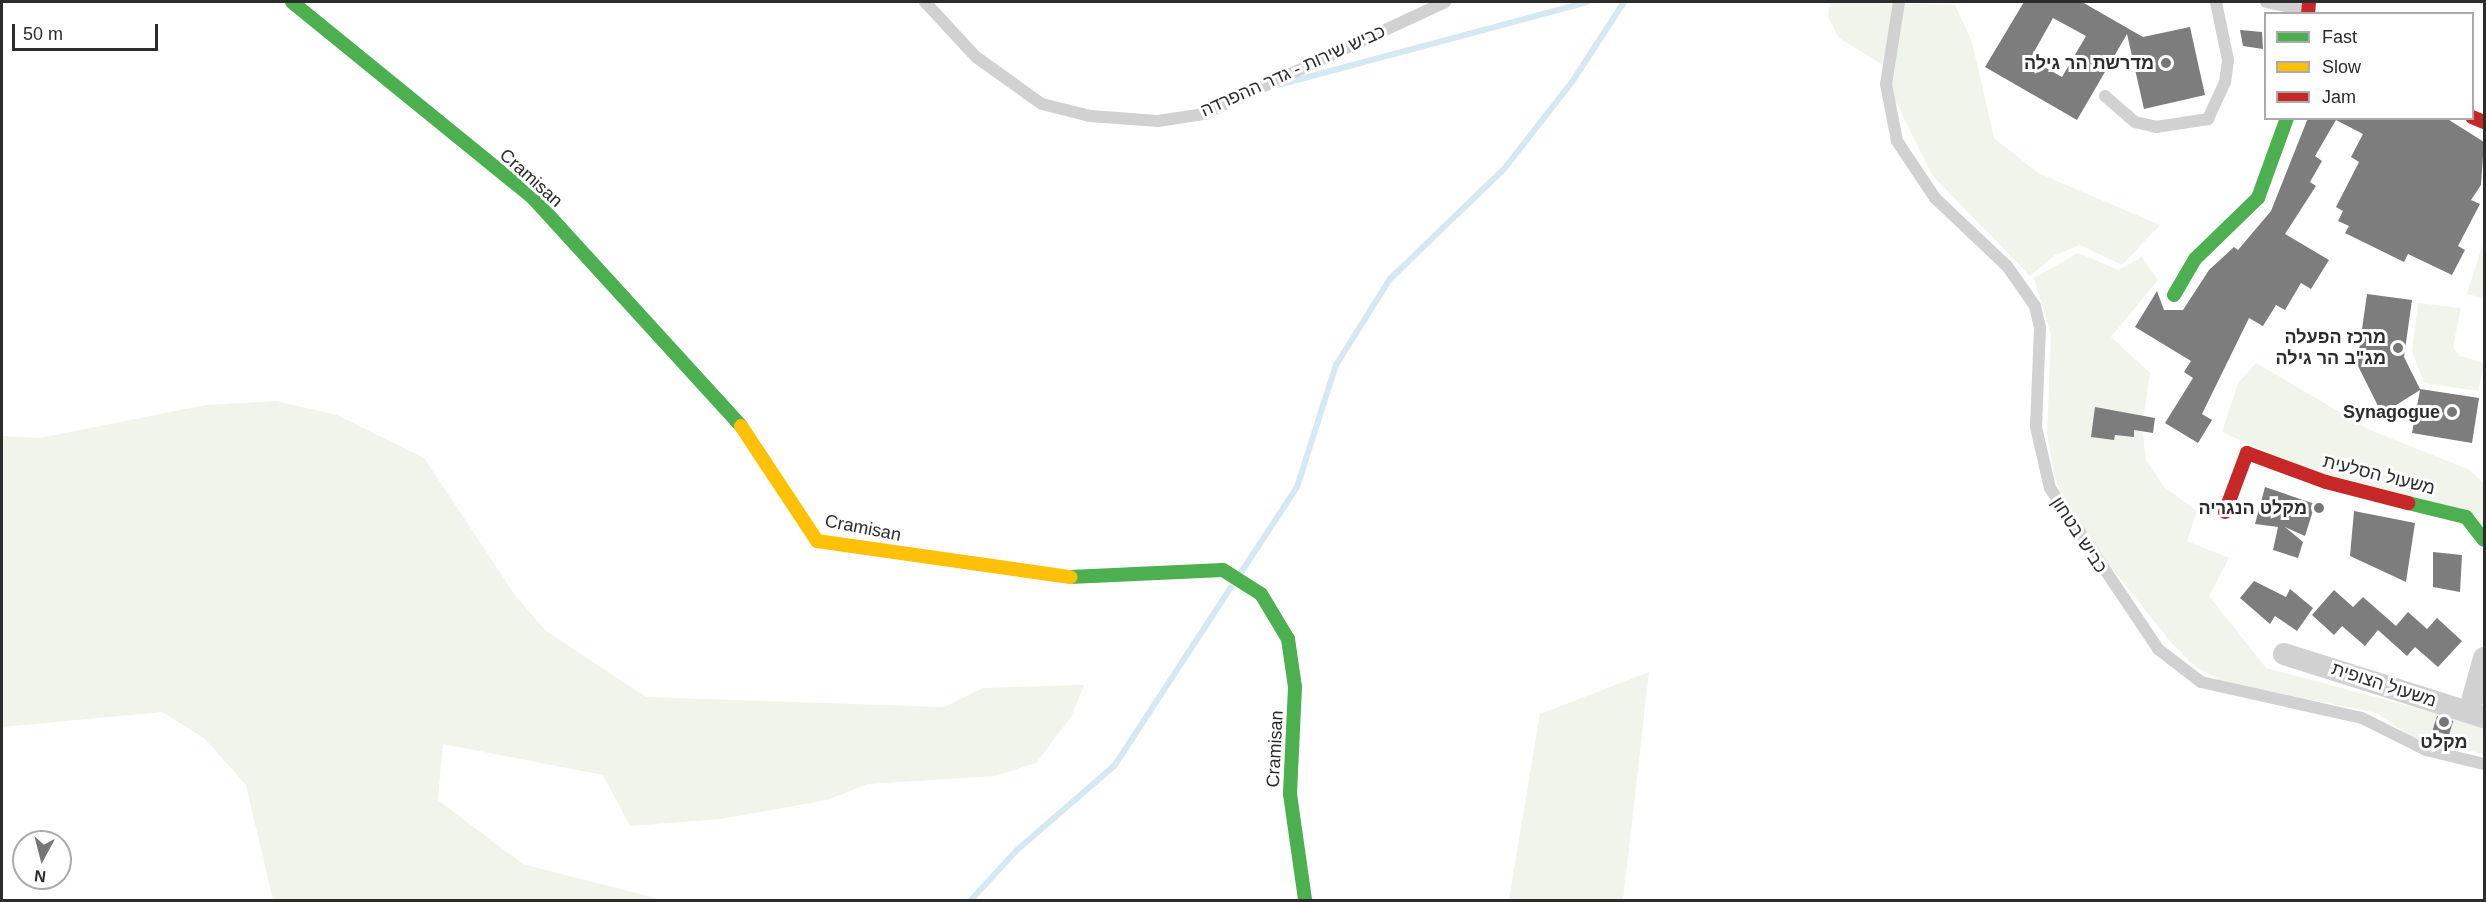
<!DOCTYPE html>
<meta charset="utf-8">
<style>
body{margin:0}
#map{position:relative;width:2486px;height:902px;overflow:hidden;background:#fff;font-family:Helvetica,Heebo,sans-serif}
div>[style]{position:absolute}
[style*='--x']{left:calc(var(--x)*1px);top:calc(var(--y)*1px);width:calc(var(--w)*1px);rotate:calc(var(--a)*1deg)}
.green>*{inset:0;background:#f0f4ea}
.stream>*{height:6px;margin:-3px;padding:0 3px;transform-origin:3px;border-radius:3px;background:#d6e9f2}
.building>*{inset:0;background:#7d7d7d;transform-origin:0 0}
.lane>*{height:12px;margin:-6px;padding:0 6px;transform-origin:6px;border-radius:6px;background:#d1d1d1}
.street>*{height:22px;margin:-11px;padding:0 11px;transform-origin:11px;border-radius:11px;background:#d1d1d1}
.fast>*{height:14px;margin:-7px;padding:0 7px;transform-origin:7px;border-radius:7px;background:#4caf50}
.slow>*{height:14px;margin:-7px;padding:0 7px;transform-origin:7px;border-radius:7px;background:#ffc107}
.jam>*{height:14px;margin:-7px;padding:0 7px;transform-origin:7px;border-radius:7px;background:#c62828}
.dots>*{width:16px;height:16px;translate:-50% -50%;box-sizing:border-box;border:3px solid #fff;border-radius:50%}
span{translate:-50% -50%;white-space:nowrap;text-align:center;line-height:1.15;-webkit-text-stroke:6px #fff;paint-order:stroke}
.poi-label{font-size:18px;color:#2c2c2c;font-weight:700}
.right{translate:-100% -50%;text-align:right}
.street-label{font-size:18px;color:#2c2c2c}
.frame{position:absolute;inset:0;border:3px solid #2c2c2c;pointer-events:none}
.legend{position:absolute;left:2264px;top:12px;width:210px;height:108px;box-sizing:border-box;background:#fff;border:2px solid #ababab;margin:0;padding:8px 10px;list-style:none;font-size:18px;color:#2c2c2c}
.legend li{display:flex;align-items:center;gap:12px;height:30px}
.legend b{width:30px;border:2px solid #ababab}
.north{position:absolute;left:12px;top:830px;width:60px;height:60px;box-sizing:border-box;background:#fff;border:2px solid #ababab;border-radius:50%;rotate:187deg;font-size:16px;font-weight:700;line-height:24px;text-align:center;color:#2c2c2c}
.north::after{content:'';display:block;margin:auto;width:21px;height:27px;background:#767676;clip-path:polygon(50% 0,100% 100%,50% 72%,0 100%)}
.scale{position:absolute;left:12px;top:24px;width:146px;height:27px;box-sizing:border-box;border:3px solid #2c2c2c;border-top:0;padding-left:8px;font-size:18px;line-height:21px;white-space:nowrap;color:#2c2c2c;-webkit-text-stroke:4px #fff;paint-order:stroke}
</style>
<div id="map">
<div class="green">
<div style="clip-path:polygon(1830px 2px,1955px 5px,1972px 42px,1994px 138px,2038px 173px,2160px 225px,2122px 265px,2080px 245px,2055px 255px,2030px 276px,1932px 175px,1895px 100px,1888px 68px,1839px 38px,1828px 17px)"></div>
<div style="clip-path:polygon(2482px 246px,2484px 246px,2484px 298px,2467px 294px)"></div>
<div style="clip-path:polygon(2078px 253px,2119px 270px,2142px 257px,2158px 280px,2111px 337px,2150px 373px,2142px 426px,2146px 460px,2163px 486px,2197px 511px,2187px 541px,2229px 558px,2209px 596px,2266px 668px,2484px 726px,2484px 754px,2410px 736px,2377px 713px,2223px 682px,2193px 665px,2170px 641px,2068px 513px,2054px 474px,2047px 433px,2051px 335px,2034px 278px)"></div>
<div style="clip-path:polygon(2418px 303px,2461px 308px,2453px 347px,2460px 356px,2484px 363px,2478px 391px,2424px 383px,2412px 351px)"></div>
<div style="clip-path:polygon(2256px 363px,2372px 431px,2470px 470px,2484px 484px,2484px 530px,2305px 469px,2222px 432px,2238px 383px)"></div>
<div style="clip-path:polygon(276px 401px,337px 415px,424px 458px,517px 598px,546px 631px,646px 697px,944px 707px,983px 688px,1084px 685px,1071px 717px,1036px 763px,995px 776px,868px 784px,827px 800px,720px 819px,630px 826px,603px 775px,443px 744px,438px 800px,488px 838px,523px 864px,663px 900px,273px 900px,246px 785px,204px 738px,162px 712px,2px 727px,2px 436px,40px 438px,206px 405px)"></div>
<div style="clip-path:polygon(1649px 672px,1623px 900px,1509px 900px,1540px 714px)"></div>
</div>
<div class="stream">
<div style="--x:1278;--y:85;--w:320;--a:-15"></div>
<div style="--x:1242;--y:571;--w:100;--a:-56.8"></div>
<div style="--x:1297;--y:487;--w:128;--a:-72.3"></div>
<div style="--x:1336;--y:365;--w:102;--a:-57.9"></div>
<div style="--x:1390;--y:279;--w:158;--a:-44"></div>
<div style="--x:1504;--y:169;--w:110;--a:-52"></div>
<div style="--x:1572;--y:82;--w:95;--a:-57"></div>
<div style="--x:971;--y:900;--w:68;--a:-47.4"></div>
<div style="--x:1017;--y:850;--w:130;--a:-40.9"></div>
<div style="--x:1115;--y:765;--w:212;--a:-56.9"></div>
</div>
<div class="building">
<div style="clip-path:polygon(evenodd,2024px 2px,2082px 2px,2143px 37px,2190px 27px,2205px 95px,2144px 109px,2127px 34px,2077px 120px,1985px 67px,2024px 2px,2053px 18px,2086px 36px,2062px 77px,2030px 59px,2053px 18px)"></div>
<div style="clip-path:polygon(2240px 30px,2262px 32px,2263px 49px,2243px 46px)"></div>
<div style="clip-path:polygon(2308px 118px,2446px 118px,2484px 142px,2481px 185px,2471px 200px,2480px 204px,2458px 246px,2465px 250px,2452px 275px,2408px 254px,2404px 262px,2345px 233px,2349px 226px,2338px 221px,2343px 211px,2336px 207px,2359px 162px,2351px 157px,2363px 134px,2336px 120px,2315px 156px,2322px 161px,2310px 182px,2316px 186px,2285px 234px,2329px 260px,2311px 289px,2301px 283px,2285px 310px,2276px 305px,2263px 326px,2249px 318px,2202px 414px,2212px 420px,2198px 443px,2165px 423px,2193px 378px,2184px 372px,2191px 361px,2135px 327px,2157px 291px,2164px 310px,2183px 310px,2209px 270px,2234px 247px,2238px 250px,2271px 211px)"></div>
<div style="clip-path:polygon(2367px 294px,2412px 300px,2404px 357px,2420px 389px,2479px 398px,2472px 443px,2412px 433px,2420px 390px,2382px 414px,2357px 364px)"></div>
<div style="clip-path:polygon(2095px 407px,2155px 418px,2153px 433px,2134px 430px,2134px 437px,2115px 435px,2114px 440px,2091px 437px)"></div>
<div style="clip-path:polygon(2265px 487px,2315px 504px,2305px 536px,2285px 527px,2303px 542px,2298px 558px,2273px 550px,2278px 527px,2255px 524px)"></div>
<div style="clip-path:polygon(2354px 511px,2415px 523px,2406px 582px,2350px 556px)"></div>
<div style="clip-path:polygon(2433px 552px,2462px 555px,2460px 592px,2433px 587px)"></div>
<div style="clip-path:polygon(2254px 581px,2286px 597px,2290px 589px,2313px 608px,2297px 631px,2275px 616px,2270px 624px,2240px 598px)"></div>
<div style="clip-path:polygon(2334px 590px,2353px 607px,2363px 597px,2396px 626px,2408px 612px,2427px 629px,2437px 618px,2462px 641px,2438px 667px,2415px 647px,2407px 656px,2378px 630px,2365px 646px,2342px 626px,2334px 635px,2312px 615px)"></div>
<div style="left:2437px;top:716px;width:17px;height:15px;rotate:17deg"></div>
</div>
<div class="lane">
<div style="--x:925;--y:2;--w:75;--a:47.2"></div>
<div style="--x:976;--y:57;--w:81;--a:35.5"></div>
<div style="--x:1042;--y:104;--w:49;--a:14"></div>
<div style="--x:1090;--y:116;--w:68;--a:4.2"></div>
<div style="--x:1158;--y:121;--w:47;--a:-8.7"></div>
<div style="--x:1204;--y:114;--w:266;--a:-24.9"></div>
<div style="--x:1899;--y:2;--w:83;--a:99"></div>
<div style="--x:1886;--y:84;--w:58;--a:79.1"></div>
<div style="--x:1897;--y:141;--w:69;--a:56.3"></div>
<div style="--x:1935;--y:198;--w:99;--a:43.4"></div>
<div style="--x:2007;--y:266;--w:49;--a:55"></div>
<div style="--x:2035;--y:306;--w:23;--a:77"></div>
<div style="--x:2040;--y:328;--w:99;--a:92.3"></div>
<div style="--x:2036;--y:427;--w:63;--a:77.1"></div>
<div style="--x:2050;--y:488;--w:194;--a:56.1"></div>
<div style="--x:2158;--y:649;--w:54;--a:37.5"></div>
<div style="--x:2201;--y:682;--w:165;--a:12.6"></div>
<div style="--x:2362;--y:718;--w:72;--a:26.6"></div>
<div style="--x:2426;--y:750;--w:60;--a:13.6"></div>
<div style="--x:2266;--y:2;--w:43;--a:12.1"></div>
<div style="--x:2105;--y:96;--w:40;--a:41"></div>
<div style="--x:2135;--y:122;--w:22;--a:13"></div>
<div style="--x:2156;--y:127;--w:53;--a:-8.7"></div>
<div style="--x:2208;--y:119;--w:41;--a:-65.3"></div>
<div style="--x:2225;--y:82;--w:22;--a:-82"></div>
<div style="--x:2228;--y:60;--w:59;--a:-101.7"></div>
</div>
<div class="street">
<div style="--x:2284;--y:654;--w:210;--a:17.5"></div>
<div style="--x:2469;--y:712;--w:56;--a:-74.5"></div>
</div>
<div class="fast">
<div style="--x:292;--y:2;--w:311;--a:39.1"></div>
<div style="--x:533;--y:198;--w:309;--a:47.6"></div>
<div style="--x:2174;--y:295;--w:42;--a:-59.7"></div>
<div style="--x:2195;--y:259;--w:88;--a:-44.1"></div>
<div style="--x:2258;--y:198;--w:85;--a:-70.1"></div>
<div style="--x:2408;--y:503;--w:60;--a:13.6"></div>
<div style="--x:2466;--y:517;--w:29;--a:52"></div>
<div style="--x:1070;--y:577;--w:153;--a:-2.6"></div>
<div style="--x:1223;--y:570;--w:45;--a:32.3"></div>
<div style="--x:1261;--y:594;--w:52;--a:59"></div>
<div style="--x:1288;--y:639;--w:49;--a:81.7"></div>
<div style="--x:1295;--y:687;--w:107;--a:92.7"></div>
<div style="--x:1290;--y:794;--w:107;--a:81.9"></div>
</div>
<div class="slow">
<div style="--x:741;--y:426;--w:138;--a:56.5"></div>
<div style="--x:817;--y:541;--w:256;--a:8.1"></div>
</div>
<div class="jam">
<div style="--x:2308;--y:14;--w:12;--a:-85"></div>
<div style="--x:2472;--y:117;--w:13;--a:23"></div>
<div style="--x:2225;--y:512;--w:63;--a:-69.6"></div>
<div style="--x:2247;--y:453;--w:84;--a:20.2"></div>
<div style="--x:2326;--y:482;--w:85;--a:14.4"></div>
</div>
<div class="dots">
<div style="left:2166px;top:63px;background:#767676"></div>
<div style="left:2398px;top:348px;background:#767676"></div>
<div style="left:2452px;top:412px;background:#767676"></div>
<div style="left:2319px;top:508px;background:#767676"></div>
<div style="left:2444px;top:722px;background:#767676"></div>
</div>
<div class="poi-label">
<span class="right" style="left:2154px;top:63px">מדרשת הר גילה</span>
<span class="right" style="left:2386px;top:348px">מרכז הפעלה<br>מג"ב הר גילה</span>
<span class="right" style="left:2440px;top:412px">Synagogue</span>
<span class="right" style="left:2307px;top:508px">מקלט הנגריה</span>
<span style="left:2444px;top:742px">מקלט</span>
</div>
<div class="street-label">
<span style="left:1293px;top:71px;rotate:-24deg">כביש שירות - גדר ההפרדה</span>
<span style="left:531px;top:178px;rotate:42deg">Cramisan</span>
<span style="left:2379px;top:475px;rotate:14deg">משעול הסלעית</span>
<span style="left:863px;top:528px;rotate:11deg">Cramisan</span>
<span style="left:2079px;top:535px;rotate:57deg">כביש בטחון</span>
<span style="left:2384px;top:685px;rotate:18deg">משעול הצופית</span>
<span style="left:1275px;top:749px;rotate:-87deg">Cramisan</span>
</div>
<div class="frame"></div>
<ul class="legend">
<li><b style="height:8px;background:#4caf50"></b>Fast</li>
<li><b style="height:8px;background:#ffc107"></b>Slow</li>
<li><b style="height:8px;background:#c62828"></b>Jam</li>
</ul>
<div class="north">N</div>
<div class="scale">50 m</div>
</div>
